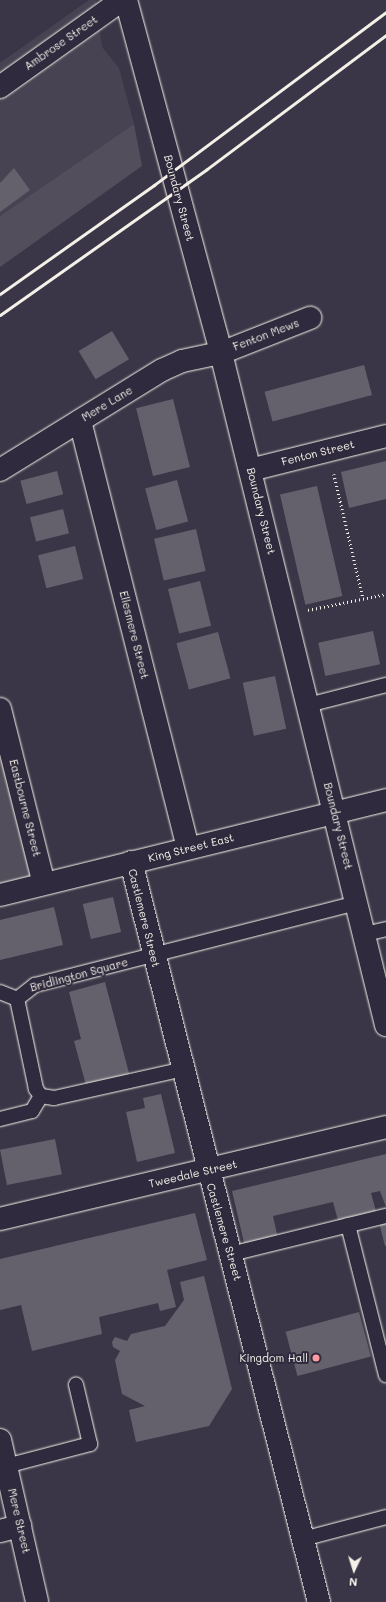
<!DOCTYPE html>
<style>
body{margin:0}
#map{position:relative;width:386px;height:1602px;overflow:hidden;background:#3b3647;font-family:Mali,sans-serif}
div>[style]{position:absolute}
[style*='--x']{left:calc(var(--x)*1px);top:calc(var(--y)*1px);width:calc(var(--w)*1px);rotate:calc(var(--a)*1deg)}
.built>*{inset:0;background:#484352}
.green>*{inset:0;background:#534e5c}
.building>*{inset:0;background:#65616c;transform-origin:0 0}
.path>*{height:2.5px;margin-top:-1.25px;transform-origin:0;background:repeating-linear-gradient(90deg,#f4f1e8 0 1px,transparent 0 4px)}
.roads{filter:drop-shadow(0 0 1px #f4f1e8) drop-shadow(0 0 1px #f4f1e8)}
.service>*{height:14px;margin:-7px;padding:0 7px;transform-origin:7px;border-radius:7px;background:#2f2a3d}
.minor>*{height:22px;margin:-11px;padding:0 11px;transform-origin:11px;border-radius:11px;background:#2f2a3d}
.rail>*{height:3px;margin:-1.5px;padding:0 1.5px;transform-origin:1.5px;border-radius:1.5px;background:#f4f1e8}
.dots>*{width:11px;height:11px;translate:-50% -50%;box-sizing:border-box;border:2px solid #2f2a3d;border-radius:50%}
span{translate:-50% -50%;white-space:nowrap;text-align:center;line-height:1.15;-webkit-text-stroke:4px #2f2a3d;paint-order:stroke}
.street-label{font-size:11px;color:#f4f1e8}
.poi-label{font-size:11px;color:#f4f1e8}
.right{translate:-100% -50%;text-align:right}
.north{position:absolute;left:334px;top:1550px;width:40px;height:40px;-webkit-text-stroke:3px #2f2a3d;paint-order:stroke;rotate:184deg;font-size:11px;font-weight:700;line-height:16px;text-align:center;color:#f4f1e8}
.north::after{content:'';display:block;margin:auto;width:14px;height:18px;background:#f4f1e8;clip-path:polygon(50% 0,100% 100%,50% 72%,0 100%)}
</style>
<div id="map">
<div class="built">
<div style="clip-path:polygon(89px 0,96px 0,102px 47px,119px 68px,134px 124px,0 216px,0 63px)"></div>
</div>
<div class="green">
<div style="clip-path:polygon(134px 124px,142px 166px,0 267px,0 216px)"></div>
<div style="clip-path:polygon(0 734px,37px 881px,0 890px)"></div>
</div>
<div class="building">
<div style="clip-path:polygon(14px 168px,30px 190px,0 212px,0 183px)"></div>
<div style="left:112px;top:331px;width:33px;height:39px;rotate:59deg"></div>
<div style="left:364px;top:365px;width:31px;height:103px;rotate:75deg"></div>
<div style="left:173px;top:399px;width:70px;height:38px;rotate:76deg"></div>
<div style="clip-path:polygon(386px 461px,386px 499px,349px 508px,341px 472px)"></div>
<div style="left:57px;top:471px;width:24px;height:38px;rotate:75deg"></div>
<div style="left:177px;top:480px;width:43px;height:33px;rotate:75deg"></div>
<div style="left:317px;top:486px;width:113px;height:38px;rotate:77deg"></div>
<div style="left:63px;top:509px;width:25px;height:34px;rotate:76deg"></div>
<div style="left:196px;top:529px;width:43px;height:43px;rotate:77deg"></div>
<div style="left:75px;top:546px;width:34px;height:38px;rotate:76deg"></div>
<div style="left:200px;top:581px;width:46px;height:33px;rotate:76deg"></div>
<div style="left:373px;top:631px;width:34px;height:56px;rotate:78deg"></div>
<div style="left:218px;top:632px;width:48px;height:43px;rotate:75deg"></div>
<div style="left:275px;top:676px;width:54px;height:33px;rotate:78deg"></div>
<div style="left:113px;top:897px;width:36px;height:31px;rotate:77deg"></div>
<div style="clip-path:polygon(54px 907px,63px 945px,0 960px,0 920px)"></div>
<div style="clip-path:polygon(105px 982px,130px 1077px,87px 1089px,74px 1041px,81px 1039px,69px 992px)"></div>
<div style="clip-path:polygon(161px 1094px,175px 1153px,137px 1162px,126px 1112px,145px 1108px,143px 1098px)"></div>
<div style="left:55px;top:1139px;width:36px;height:56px;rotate:79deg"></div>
<div style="clip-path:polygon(386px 1154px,386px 1207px,380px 1191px,371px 1193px,377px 1215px,339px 1224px,333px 1202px,273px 1216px,278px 1239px,245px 1247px,232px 1191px)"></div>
<div style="clip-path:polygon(195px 1213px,207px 1260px,167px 1270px,176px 1307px,160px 1311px,158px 1303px,99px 1317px,102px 1334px,32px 1351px,21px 1305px,0 1310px,0 1259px)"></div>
<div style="clip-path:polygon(386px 1220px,386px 1246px,385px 1246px,379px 1222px)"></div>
<div style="clip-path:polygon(204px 1276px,232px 1389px,209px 1426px,136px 1442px,129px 1410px,145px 1406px,122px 1394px,115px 1360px,120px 1351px,113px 1347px,112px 1342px,115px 1337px,127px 1341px,131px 1334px,165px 1326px,184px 1300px,180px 1282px)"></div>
<div style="left:359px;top:1312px;width:46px;height:76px;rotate:75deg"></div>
</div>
<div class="path">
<div style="--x:334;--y:474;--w:127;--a:76.8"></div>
<div style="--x:308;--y:610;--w:80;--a:-11.6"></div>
</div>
<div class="roads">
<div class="service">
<div style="--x:308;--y:705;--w:81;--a:-14.4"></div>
<div style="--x:365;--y:934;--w:22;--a:-13"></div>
<div style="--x:0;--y:992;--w:18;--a:22"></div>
<div style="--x:184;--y:1069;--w:133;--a:167.4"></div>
<div style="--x:54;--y:1098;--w:13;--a:-171"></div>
<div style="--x:41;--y:1096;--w:9;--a:-126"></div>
<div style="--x:36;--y:1089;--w:92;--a:-101.9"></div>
<div style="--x:17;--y:999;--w:23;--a:-38"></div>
<div style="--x:35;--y:985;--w:332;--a:-14.3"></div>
<div style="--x:0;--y:1119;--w:33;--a:-14"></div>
<div style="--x:32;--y:1111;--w:17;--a:-59"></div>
<div style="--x:348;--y:1225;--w:155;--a:75.8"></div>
<div style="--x:231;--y:1254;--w:160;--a:-13.8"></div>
<div style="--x:6;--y:1466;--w:87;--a:-14.7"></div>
<div style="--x:90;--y:1444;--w:61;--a:-103.3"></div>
<div style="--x:303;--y:1539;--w:86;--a:-14.8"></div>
</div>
<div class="minor">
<div style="--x:126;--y:0;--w:366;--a:74.9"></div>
<div style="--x:221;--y:353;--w:692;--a:76.2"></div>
<div style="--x:0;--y:87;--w:150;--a:-35.5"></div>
<div style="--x:80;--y:421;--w:440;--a:75.8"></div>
<div style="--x:0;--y:470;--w:190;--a:-31.7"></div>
<div style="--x:162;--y:370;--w:22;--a:-24"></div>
<div style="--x:182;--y:361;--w:40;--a:-12"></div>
<div style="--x:221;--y:353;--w:96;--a:-21.5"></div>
<div style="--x:250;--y:470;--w:140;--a:-14"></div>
<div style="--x:0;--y:709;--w:180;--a:75.9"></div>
<div style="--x:131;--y:862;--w:764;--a:75.75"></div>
<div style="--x:0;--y:895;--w:398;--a:-13.8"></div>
<div style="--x:0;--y:1219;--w:397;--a:-13.4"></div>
<div style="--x:0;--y:1440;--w:166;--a:77.1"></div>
<div style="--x:0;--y:1531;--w:21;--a:-14"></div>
</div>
</div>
<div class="rail">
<div style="--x:0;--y:294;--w:189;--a:-35.3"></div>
<div style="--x:154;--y:185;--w:289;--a:-36.7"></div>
<div style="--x:0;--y:315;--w:253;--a:-35.2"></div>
<div style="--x:207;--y:169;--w:224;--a:-36.8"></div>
</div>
<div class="dots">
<div style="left:316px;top:1358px;background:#ff9aa2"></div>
</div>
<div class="street-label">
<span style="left:61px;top:43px;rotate:-35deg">Ambrose Street</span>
<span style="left:179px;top:198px;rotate:75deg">Boundary Street</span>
<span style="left:266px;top:335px;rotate:-21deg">Fenton Mews</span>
<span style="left:107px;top:404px;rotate:-31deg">Mere Lane</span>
<span style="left:318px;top:453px;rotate:-14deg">Fenton Street</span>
<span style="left:261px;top:511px;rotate:76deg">Boundary Street</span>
<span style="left:134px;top:635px;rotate:76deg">Ellesmere Street</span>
<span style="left:25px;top:808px;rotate:76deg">Eastbourne Street</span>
<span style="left:338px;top:826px;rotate:76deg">Boundary Street</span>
<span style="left:191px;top:848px;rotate:-14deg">King Street East</span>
<span style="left:144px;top:918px;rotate:76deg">Castlemere Street</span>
<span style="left:79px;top:975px;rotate:-15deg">Bridlington Square</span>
<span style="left:193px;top:1174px;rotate:-13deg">Tweedale Street</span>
<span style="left:224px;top:1232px;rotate:74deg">Castlemere Street</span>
<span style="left:19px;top:1521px;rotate:77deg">Mere Street</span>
</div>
<div class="poi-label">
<span class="right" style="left:308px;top:1358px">Kingdom Hall</span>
</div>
<div class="north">N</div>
</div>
